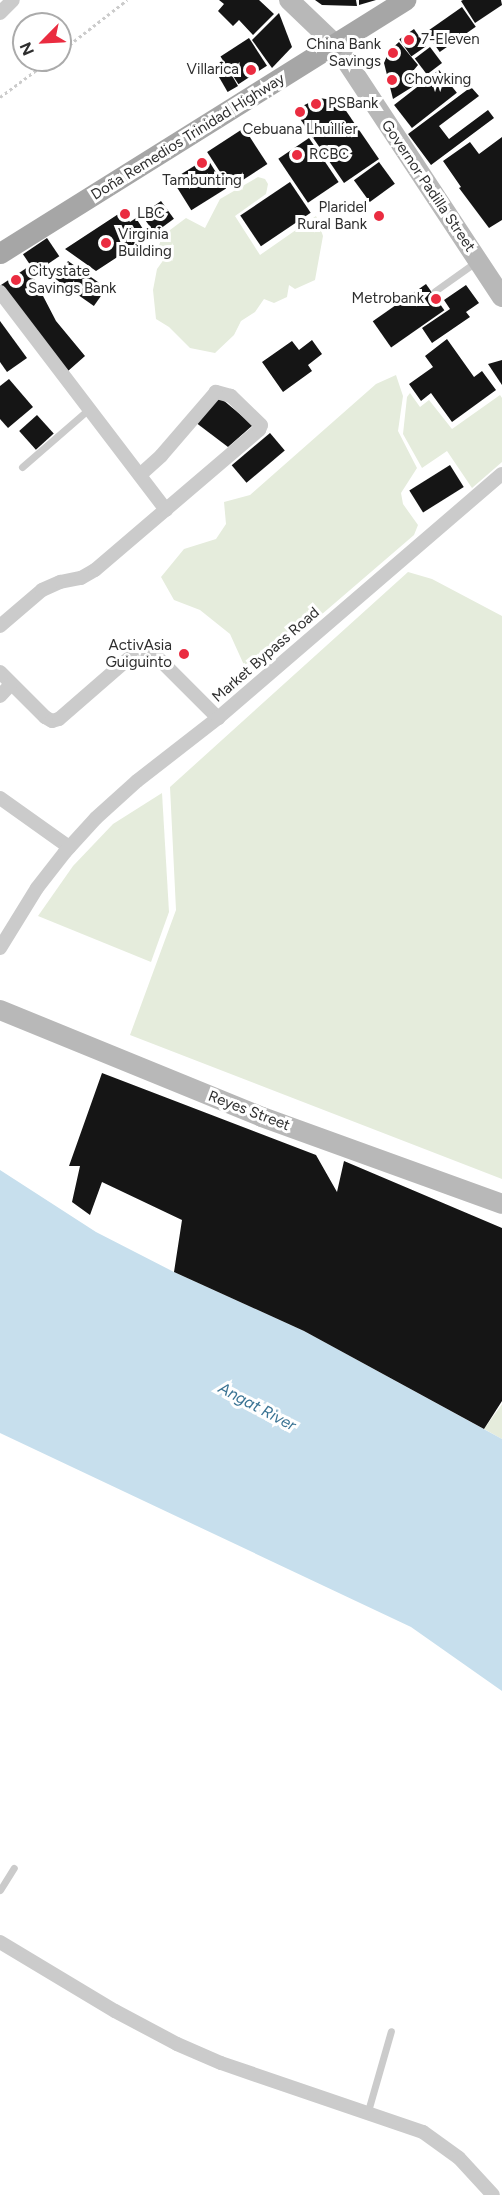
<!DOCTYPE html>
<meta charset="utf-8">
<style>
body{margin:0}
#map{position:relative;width:502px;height:2195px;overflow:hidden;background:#fff;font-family:Figtree,sans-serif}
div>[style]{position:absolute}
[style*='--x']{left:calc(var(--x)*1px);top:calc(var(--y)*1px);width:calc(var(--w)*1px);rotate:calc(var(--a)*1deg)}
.green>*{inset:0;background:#e5ecdc}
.water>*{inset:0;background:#c7dfed}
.building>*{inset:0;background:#151515;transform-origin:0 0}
.path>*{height:3px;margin-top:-1.5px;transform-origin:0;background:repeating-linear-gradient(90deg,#cbcbcb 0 3px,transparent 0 6px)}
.lane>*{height:7px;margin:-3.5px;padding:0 3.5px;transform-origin:3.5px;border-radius:3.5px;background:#cbcbcb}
.street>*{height:14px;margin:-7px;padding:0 7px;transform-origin:7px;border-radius:7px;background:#cbcbcb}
.secondary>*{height:20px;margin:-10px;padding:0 10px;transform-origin:10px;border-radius:10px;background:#b8b8b8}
.primary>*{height:21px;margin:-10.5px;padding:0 10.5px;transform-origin:10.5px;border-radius:10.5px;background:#a6a6a6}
.dots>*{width:16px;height:16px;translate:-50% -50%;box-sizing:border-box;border:3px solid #fff;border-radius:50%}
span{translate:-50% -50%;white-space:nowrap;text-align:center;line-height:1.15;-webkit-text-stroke:6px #fff;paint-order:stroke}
.poi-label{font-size:15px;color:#2e2e2e}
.left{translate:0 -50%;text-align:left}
.right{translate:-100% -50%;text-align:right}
.street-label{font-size:15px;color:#2e2e2e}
.water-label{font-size:16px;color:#3a7393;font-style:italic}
.north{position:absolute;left:12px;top:12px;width:60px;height:60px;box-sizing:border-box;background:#fff;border:2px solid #ababab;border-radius:50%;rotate:246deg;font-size:16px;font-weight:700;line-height:24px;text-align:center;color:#2e2e2e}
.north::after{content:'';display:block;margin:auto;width:21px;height:27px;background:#ea2c40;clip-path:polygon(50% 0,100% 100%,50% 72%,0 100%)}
</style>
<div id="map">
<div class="green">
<div style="clip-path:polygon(258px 177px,265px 179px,268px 184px,266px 194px,235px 216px,260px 255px,316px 216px,323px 236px,315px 280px,295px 289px,289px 285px,287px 297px,274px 303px,264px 299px,255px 312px,241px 321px,234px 335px,215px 353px,190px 348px,169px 327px,156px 319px,153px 290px,157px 269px,167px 255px,158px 249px,162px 236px,186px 218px,205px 228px,220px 199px)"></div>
<div style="clip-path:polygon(396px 375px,403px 396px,398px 431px,417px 468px,401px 493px,403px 504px,418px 525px,414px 535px,257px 670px,244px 665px,230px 634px,200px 610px,174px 600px,161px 577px,184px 549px,216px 539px,226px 524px,224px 502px,250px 495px,376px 384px)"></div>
<div style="clip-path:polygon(410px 393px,420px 407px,429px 400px,452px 429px,500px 395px,502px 398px,502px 462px,472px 488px,447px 451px,422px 468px,403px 434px,407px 397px)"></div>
<div style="clip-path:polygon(408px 572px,432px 579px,502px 616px,502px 1179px,130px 1035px,176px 910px,170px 787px)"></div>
<div style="clip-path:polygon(162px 793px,169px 912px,151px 962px,38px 916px,73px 866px,113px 824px)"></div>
<div style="clip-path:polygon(502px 1404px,502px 1439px,484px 1429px)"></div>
</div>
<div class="water">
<div style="clip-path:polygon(0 1170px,96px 1232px,174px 1272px,304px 1331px,502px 1439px,502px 1691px,411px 1627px,0 1433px)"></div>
</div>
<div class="building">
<div style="clip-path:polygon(219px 0,259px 0,274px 14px,253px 35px,239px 20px,233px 26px,218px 11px,224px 4px)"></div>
<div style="clip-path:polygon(315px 0,356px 0,357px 6px,322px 5px)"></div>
<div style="clip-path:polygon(359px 0,376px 0,359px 5px)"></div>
<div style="clip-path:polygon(463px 0,501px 0,502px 5px,475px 23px,461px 1px)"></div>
<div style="left:462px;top:7px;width:24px;height:44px;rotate:55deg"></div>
<div style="clip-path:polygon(279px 13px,292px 47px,272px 68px,252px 40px)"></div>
<div style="left:414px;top:29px;width:21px;height:18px;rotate:55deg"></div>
<div style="left:249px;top:38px;width:33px;height:34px;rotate:57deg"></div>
<div style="clip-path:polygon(399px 42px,418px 65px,413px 71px,417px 84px,393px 99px,384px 63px,389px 51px)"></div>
<div style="left:430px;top:47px;width:20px;height:19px;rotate:53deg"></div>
<div style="left:223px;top:60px;width:30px;height:12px;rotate:60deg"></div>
<div style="left:439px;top:70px;width:29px;height:57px;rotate:52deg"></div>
<div style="clip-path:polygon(471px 87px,479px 96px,439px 126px,449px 139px,488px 110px,494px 118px,431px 165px,408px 134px)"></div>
<div style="clip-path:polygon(319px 98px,333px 100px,342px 105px,379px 159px,344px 183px,294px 110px)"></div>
<div style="left:244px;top:128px;width:43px;height:44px;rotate:57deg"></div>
<div style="clip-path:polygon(502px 137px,502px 220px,489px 228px,459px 188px,461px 187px,443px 161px,470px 142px,479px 154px)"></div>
<div style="left:309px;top:138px;width:53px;height:37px;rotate:56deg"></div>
<div style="left:207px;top:158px;width:36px;height:41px;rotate:58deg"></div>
<div style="left:379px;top:162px;width:27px;height:31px;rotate:54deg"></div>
<div style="left:290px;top:182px;width:37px;height:60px;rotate:56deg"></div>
<div style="left:161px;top:201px;width:22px;height:24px;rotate:54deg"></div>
<div style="clip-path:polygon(123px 211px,130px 222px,136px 218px,148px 237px,96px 271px,65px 249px)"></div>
<div style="left:47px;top:238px;width:22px;height:29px;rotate:56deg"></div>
<div style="left:68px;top:261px;width:47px;height:22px;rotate:35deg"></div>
<div style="clip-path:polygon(28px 267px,56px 321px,85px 356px,68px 371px,1px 285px)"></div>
<div style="left:426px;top:284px;width:32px;height:65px;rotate:55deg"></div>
<div style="clip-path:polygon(466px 285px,479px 303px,466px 312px,470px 317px,432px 343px,422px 328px,450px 309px,444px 300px)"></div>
<div style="clip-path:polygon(0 321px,27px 358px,7px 372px,0 362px)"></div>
<div style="clip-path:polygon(447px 339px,474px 377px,482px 371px,496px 390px,452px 422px,431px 393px,421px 401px,409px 384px,433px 367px,425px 356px)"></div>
<div style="clip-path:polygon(312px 340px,322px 354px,308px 365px,312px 371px,283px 392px,262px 362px,292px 341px,299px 350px)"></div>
<div style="clip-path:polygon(502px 360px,502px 385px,488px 364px)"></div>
<div style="clip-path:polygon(9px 379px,33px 407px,8px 428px,0 419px,0 386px)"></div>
<div style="clip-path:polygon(217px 395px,253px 425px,228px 447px,195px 422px)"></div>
<div style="left:37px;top:415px;width:25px;height:24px;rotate:48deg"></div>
<div style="left:270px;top:433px;width:23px;height:50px;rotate:50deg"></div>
<div style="left:450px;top:465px;width:26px;height:48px;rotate:58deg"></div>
<div style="clip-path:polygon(102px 1073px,316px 1155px,337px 1192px,344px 1161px,502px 1228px,502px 1401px,484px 1429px,304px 1331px,174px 1272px,182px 1220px,102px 1182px,90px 1215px,72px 1202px,80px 1166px,69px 1166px)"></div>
</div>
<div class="path">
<div style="--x:60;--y:52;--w:85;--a:-37.8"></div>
<div style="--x:0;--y:97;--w:62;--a:-36.5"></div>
</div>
<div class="lane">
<div style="--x:435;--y:291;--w:52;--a:-35.5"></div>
<div style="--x:22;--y:467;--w:89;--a:-40.9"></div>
<div style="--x:0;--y:1890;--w:26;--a:-58"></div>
<div style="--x:368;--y:2111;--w:83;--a:-74"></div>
</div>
<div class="street">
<div style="--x:0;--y:13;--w:18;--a:-45"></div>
<div style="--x:0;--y:292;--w:274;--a:52.7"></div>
<div style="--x:0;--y:626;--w:55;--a:-40.6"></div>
<div style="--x:42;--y:590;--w:20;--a:-24"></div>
<div style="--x:60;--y:582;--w:21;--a:-11"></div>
<div style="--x:81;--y:578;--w:16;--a:-30"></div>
<div style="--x:95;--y:570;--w:216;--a:-40.5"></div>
<div style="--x:259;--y:430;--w:5;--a:-68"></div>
<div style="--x:261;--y:425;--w:42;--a:-136"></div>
<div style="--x:231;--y:396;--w:16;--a:-165"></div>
<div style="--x:216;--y:392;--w:84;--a:130.7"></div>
<div style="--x:161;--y:456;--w:28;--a:138"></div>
<div style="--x:0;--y:672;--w:64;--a:45"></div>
<div style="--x:45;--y:717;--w:8;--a:30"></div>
<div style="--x:52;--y:721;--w:7;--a:-16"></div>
<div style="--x:59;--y:719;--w:101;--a:-41"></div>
<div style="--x:135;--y:653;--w:10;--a:-24"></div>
<div style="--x:144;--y:649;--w:11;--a:27"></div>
<div style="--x:154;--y:654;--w:91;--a:45"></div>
<div style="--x:0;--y:696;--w:16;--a:-47"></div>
<div style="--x:0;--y:798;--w:85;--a:35.4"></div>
<div style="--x:0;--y:948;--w:70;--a:-58.3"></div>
<div style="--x:37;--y:888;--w:46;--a:-52.1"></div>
<div style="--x:65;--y:852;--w:46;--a:-47.6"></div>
<div style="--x:96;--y:818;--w:55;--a:-42.1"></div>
<div style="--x:137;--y:781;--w:103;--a:-37.9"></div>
<div style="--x:218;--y:718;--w:374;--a:-40.7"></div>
<div style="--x:0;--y:1942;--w:134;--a:31"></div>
<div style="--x:115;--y:2011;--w:70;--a:28"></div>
<div style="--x:177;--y:2044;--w:48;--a:23.4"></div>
<div style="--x:221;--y:2063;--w:213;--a:18.9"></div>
<div style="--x:423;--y:2132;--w:44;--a:35.8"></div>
<div style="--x:459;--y:2158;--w:50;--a:47.4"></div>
</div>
<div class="secondary">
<div style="--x:289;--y:0;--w:64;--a:43.7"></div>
<div style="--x:335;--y:44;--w:303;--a:56.6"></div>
<div style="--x:0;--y:1010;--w:283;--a:22.2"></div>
<div style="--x:262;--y:1117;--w:255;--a:19.9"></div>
</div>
<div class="primary">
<div style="--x:0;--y:253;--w:478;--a:-32"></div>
</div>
<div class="dots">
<div style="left:409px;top:40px;background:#ea2c40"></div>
<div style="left:393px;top:53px;background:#ea2c40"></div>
<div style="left:251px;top:70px;background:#ea2c40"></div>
<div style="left:392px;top:80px;background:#ea2c40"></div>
<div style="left:316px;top:104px;background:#ea2c40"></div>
<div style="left:300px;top:112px;background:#ea2c40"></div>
<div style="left:297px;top:155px;background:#ea2c40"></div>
<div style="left:202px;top:163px;background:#ea2c40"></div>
<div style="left:125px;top:214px;background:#ea2c40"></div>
<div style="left:379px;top:216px;background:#ea2c40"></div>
<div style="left:106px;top:243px;background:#ea2c40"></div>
<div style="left:16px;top:280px;background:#ea2c40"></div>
<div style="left:436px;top:299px;background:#ea2c40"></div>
<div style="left:184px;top:654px;background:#ea2c40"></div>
</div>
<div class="poi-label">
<span class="left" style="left:421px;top:40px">7-Eleven</span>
<span class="right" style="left:381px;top:53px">China Bank<br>Savings</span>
<span class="right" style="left:239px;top:70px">Villarica</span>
<span class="left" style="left:404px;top:80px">Chowking</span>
<span class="left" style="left:328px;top:104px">PSBank</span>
<span style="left:300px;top:130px">Cebuana Lhuillier</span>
<span class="left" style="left:309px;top:155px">RCBC</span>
<span style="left:202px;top:181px">Tambunting</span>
<span class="right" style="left:367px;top:216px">Plaridel<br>Rural Bank</span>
<span class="left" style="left:137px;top:214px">LBC</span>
<span class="left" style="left:118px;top:243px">Virginia<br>Building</span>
<span class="left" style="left:28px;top:280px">Citystate<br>Savings Bank</span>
<span class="right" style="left:424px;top:299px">Metrobank</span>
<span class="right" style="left:172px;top:654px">ActivAsia<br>Guiguinto</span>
</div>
<div class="street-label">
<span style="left:188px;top:137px;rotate:-32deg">Doña Remedios Trinidad Highway</span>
<span style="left:428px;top:186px;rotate:56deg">Governor Padilla Street</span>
<span style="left:266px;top:655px;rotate:-41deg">Market Bypass Road</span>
<span style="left:249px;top:1111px;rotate:21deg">Reyes Street</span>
</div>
<div class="water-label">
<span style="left:257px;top:1407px;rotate:28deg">Angat River</span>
</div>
<div class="north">N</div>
</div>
